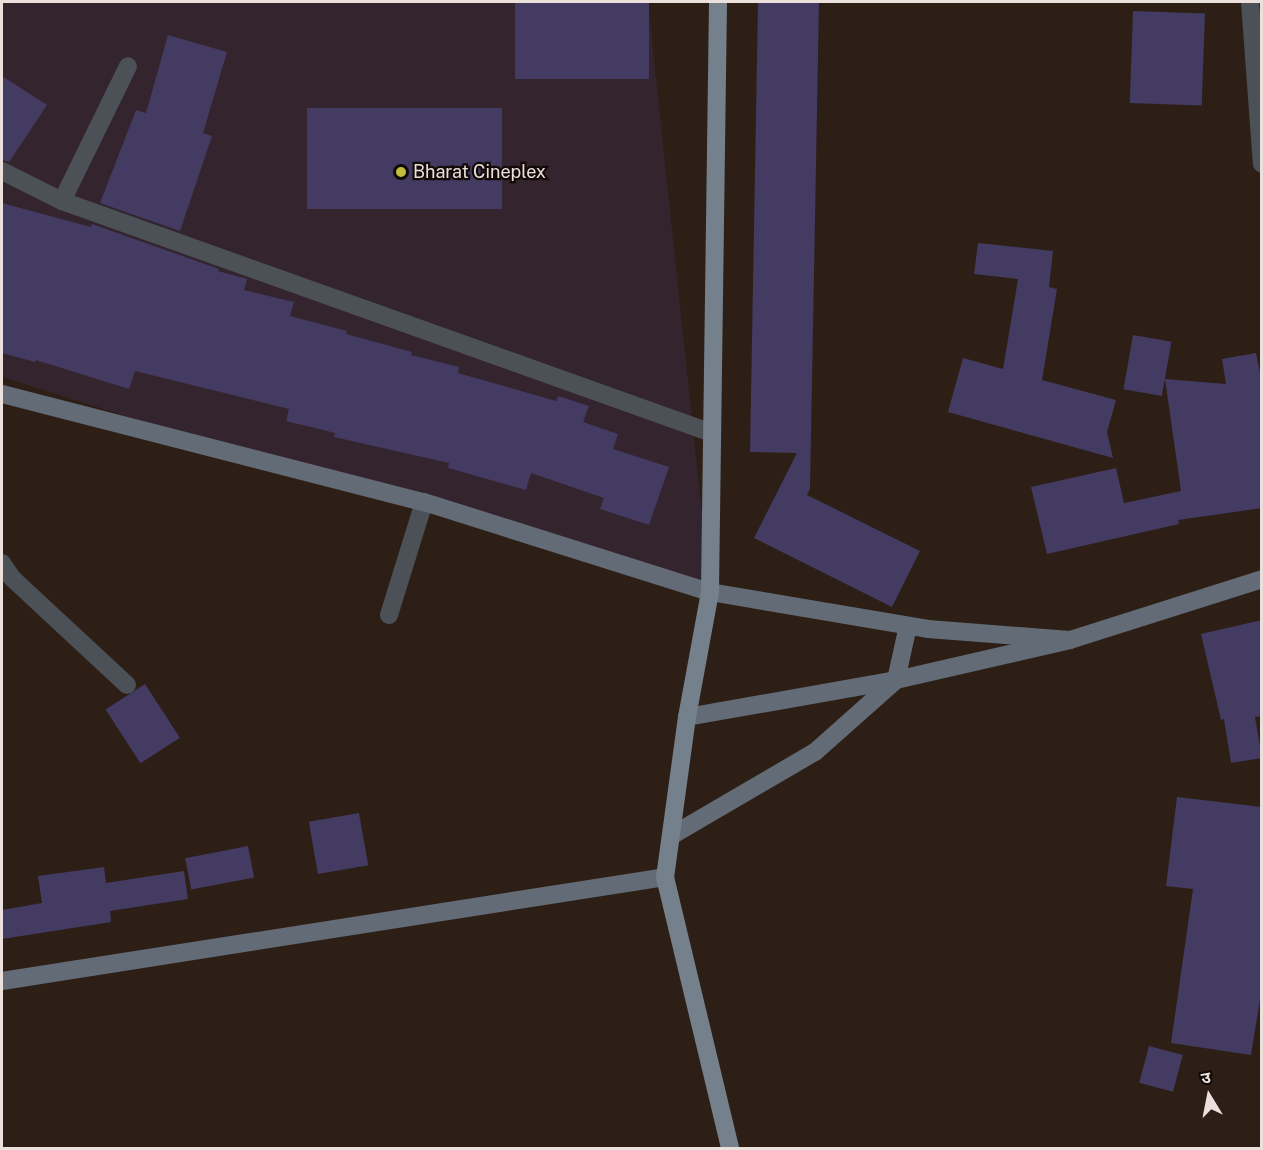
<!DOCTYPE html>
<meta charset="utf-8">
<style>
body{margin:0}
#map{position:relative;width:1263px;height:1150px;overflow:hidden;background:#2d1f16;font-family:"Public Sans","Noto Sans Devanagari",sans-serif}
div>[style]{position:absolute}
[style*='--x']{left:calc(var(--x)*1px);top:calc(var(--y)*1px);width:calc(var(--w)*1px);rotate:calc(var(--a)*1deg)}
.commercial>*{inset:0;background:#34242e}
.building>*{inset:0;background:#433b62;transform-origin:0 0}
.lane>*{height:18px;margin:-9px;padding:0 9px;transform-origin:9px;border-radius:9px;background:#4c5158}
.street>*{height:18px;margin:-9px;padding:0 9px;transform-origin:9px;border-radius:9px;background:#4c5158}
.secondary>*{height:18px;margin:-9px;padding:0 9px;transform-origin:9px;border-radius:9px;background:#636c76}
.primary>*{height:18px;margin:-9px;padding:0 9px;transform-origin:9px;border-radius:9px;background:#75808d}
.dots>*{width:16px;height:16px;translate:-50% -50%;box-sizing:border-box;border:3px solid #110a07;border-radius:50%}
span{translate:-50% -50%;white-space:nowrap;text-align:center;line-height:1.15;-webkit-text-stroke:4.5px #110a07;paint-order:stroke}
.poi-label{font-size:18px;color:#ebe0db}
.left{translate:0 -50%;text-align:left}
.frame{position:absolute;inset:0;border:3px solid #ebe0db;pointer-events:none}
.north{position:absolute;left:1179px;top:1066px;width:60px;height:60px;-webkit-text-stroke:4px #110a07;paint-order:stroke;rotate:350deg;font-size:16px;font-weight:700;line-height:24px;text-align:center;color:#ebe0db}
.north::after{content:'';display:block;margin:auto;width:21px;height:27px;background:#ebe0db;clip-path:polygon(50% 0,100% 100%,50% 72%,0 100%)}
</style>
<div id="map">
<div class="commercial">
<div style="clip-path:polygon(2px 2px,648px 2px,711px 600px,2px 377px)"></div>
</div>
<div class="building">
<div style="left:515px;top:2px;width:134px;height:77px"></div>
<div style="clip-path:polygon(758px 2px,819px 2px,810px 489px,807px 495px,920px 551px,892px 607px,754px 538px,797px 453px,750px 452px)"></div>
<div style="left:1133px;top:11px;width:72px;height:92px;rotate:2deg"></div>
<div style="clip-path:polygon(168px 35px,227px 52px,203px 133px,212px 136px,180px 231px,100px 203px,136px 110px,146px 113px)"></div>
<div style="clip-path:polygon(2px 76px,47px 105px,9px 162px,2px 160px)"></div>
<div style="left:502px;top:108px;width:101px;height:195px;rotate:90deg"></div>
<div style="clip-path:polygon(2px 203px,91px 227px,92px 224px,219px 269px,218px 271px,247px 279px,244px 290px,294px 302px,290px 316px,347px 331px,346px 334px,412px 352px,411px 355px,459px 367px,458px 373px,556px 401px,558px 396px,589px 406px,583px 422px,618px 434px,613px 449px,669px 467px,649px 525px,600px 509px,604px 498px,531px 473px,526px 490px,448px 468px,449px 463px,334px 437px,335px 433px,286px 421px,289px 409px,135px 371px,129px 389px,36px 360px,35px 362px,2px 353px)"></div>
<div style="clip-path:polygon(978px 243px,1053px 251px,1049px 287px,1057px 289px,1042px 380px,1116px 400px,1107px 432px,1113px 458px,948px 412px,963px 358px,1003px 369px,1018px 279px,974px 274px)"></div>
<div style="left:1133px;top:335px;width:39px;height:55px;rotate:10deg"></div>
<div style="clip-path:polygon(1256px 353px,1262px 382px,1262px 508px,1178px 520px,1179px 524px,1047px 554px,1031px 487px,1116px 468px,1124px 503px,1181px 491px,1165px 379px,1226px 384px,1222px 359px)"></div>
<div style="clip-path:polygon(1262px 620px,1262px 716px,1255px 717px,1262px 758px,1231px 763px,1224px 719px,1221px 720px,1201px 634px)"></div>
<div style="left:145px;top:684px;width:64px;height:47px;rotate:57deg"></div>
<div style="clip-path:polygon(1177px 797px,1262px 807px,1262px 987px,1251px 1055px,1171px 1043px,1193px 889px,1166px 886px)"></div>
<div style="left:359px;top:813px;width:53px;height:51px;rotate:80deg"></div>
<div style="left:248px;top:846px;width:32px;height:64px;rotate:79deg"></div>
<div style="clip-path:polygon(104px 867px,106px 883px,184px 871px,188px 899px,110px 911px,111px 922px,2px 939px,2px 910px,42px 903px,38px 876px)"></div>
<div style="left:1149px;top:1046px;width:35px;height:38px;rotate:15deg"></div>
</div>
<div class="lane">
<div style="--x:1250;--y:2;--w:162;--a:85.8"></div>
</div>
<div class="street">
<div style="--x:2;--y:171;--w:67;--a:26.6"></div>
<div style="--x:62;--y:201;--w:690;--a:19.64"></div>
<div style="--x:62;--y:201;--w:150;--a:-63.9"></div>
<div style="--x:2;--y:563;--w:18;--a:56"></div>
<div style="--x:12;--y:578;--w:157;--a:42.9"></div>
<div style="--x:389;--y:615;--w:118;--a:-72.8"></div>
</div>
<div class="secondary">
<div style="--x:2;--y:394;--w:436;--a:14.4"></div>
<div style="--x:424;--y:502;--w:300;--a:17.5"></div>
<div style="--x:710;--y:592;--w:221;--a:9.6"></div>
<div style="--x:928;--y:629;--w:142;--a:4.4"></div>
<div style="--x:687;--y:717;--w:212;--a:-10"></div>
<div style="--x:896;--y:680;--w:179;--a:-12.9"></div>
<div style="--x:1070;--y:640;--w:201;--a:-17.6"></div>
<div style="--x:671;--y:836;--w:167;--a:-30.3"></div>
<div style="--x:815;--y:752;--w:108;--a:-41.6"></div>
<div style="--x:896;--y:680;--w:55;--a:-77.5"></div>
<div style="--x:2;--y:981;--w:671;--a:-8.91"></div>
</div>
<div class="primary">
<div style="--x:718;--y:2;--w:590;--a:90.78"></div>
<div style="--x:710;--y:592;--w:127;--a:100.4"></div>
<div style="--x:687;--y:717;--w:162;--a:97.8"></div>
<div style="--x:665;--y:877;--w:279;--a:76.5"></div>
</div>
<div class="dots">
<div style="left:401px;top:172px;background:#c2bd3f"></div>
</div>
<div class="poi-label">
<span class="left" style="left:413px;top:172px">Bharat Cineplex</span>
</div>
<div class="frame"></div>
<div class="north">उ</div>
</div>
